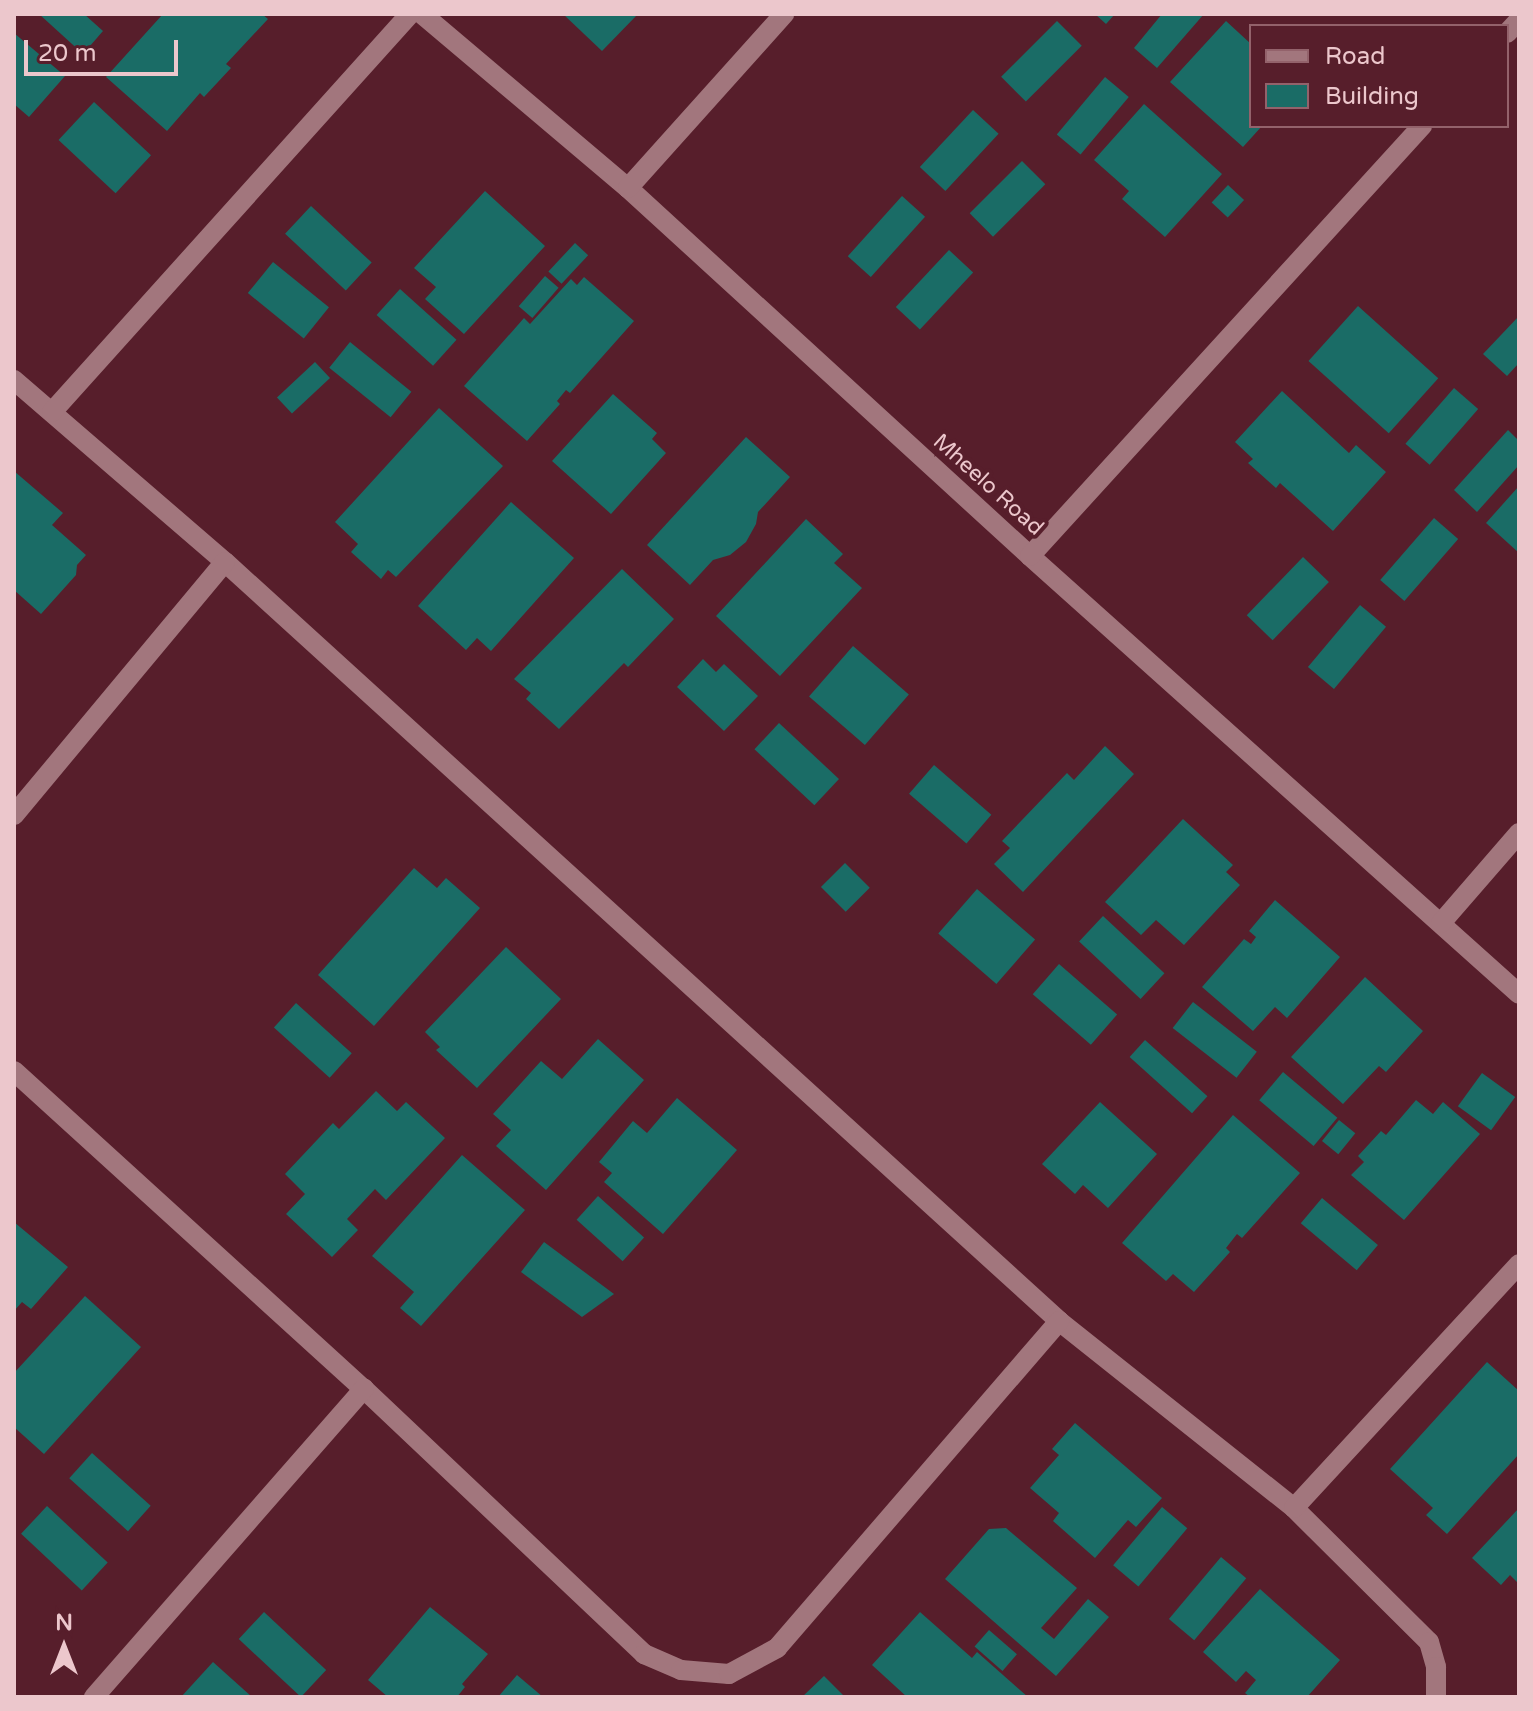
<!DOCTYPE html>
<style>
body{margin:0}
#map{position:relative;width:1533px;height:1711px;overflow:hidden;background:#571e2b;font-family:"Varela Round",sans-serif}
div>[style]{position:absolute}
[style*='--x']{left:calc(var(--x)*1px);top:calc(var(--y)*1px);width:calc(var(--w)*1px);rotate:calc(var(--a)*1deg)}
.building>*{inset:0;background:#1a6c66;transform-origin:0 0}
.minor>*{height:20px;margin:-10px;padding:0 10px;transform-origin:10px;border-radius:10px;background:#a2767d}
span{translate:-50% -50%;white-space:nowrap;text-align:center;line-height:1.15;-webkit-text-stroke:8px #571e2b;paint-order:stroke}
.street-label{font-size:22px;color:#ecc7cc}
.frame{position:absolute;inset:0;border:16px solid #ecc7cc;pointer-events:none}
.legend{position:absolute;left:1249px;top:24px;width:260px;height:104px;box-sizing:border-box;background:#571e2b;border:2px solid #93626b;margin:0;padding:10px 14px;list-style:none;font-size:24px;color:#ecc7cc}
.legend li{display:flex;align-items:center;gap:16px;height:40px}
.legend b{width:40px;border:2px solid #93626b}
.north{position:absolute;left:24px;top:1607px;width:80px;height:80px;-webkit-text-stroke:6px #571e2b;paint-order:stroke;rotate:0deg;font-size:22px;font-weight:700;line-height:32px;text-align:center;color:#ecc7cc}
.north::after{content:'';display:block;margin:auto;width:28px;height:36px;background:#ecc7cc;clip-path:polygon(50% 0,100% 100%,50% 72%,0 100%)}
.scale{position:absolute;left:24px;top:40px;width:154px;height:36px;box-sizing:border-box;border:4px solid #ecc7cc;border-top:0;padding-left:10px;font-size:24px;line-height:28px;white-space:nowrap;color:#ecc7cc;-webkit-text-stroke:6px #571e2b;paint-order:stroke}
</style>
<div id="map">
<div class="building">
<div style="clip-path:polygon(39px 14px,84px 14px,103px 31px,83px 54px)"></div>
<div style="clip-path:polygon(163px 14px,262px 14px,268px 19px,226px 64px,231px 68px,204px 97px,200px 93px,167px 131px,106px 77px)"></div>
<div style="clip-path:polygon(563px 14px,638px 14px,602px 51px)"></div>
<div style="clip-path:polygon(1095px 14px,1115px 14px,1106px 24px)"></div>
<div style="clip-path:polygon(1162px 14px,1204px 14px,1157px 68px,1134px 48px)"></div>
<div style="left:1057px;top:21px;width:35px;height:79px;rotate:45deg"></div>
<div style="clip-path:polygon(1226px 21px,1251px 44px,1251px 126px,1262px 126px,1243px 147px,1170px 82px)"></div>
<div style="clip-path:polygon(14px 33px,65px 76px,29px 117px,14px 104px)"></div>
<div style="left:1105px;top:77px;width:31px;height:75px;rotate:40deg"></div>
<div style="left:94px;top:102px;width:78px;height:52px;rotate:43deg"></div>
<div style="clip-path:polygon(1144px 104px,1222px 174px,1165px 237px,1122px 199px,1129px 191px,1094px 160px)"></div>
<div style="left:973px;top:110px;width:35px;height:78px;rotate:43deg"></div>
<div style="left:1022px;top:161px;width:33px;height:74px;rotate:45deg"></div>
<div style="left:1228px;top:185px;width:22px;height:24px;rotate:43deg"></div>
<div style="clip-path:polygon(485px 191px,545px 246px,464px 334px,425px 299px,436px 287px,414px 268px)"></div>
<div style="left:902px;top:196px;width:31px;height:81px;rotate:42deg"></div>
<div style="left:311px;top:206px;width:83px;height:38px;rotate:43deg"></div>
<div style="left:575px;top:243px;width:18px;height:39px;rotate:43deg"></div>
<div style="left:949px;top:250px;width:33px;height:78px;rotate:43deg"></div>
<div style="left:273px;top:262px;width:72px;height:40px;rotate:39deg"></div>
<div style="left:545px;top:276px;width:18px;height:40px;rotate:41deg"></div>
<div style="clip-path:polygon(584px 277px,634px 321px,570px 393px,566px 390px,557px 401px,560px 404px,527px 441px,464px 386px,524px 318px,530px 324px,571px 279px,577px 285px)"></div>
<div style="left:400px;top:289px;width:76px;height:35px;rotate:42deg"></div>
<div style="left:1358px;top:306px;width:108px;height:74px;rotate:42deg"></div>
<div style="clip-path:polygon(1519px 316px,1519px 363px,1507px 376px,1483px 354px)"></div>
<div style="left:350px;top:342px;width:79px;height:33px;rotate:39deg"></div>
<div style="left:315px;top:362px;width:22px;height:52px;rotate:47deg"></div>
<div style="left:1454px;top:388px;width:32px;height:74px;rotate:41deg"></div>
<div style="clip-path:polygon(1282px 391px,1349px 453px,1356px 445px,1386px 472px,1333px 531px,1280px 483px,1276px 488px,1248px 463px,1253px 459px,1235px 442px)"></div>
<div style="clip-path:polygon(613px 394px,657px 433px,652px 439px,666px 453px,611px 514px,552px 461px)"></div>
<div style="clip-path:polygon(439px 408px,503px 466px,396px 577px,388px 570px,381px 579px,351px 552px,358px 544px,335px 522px)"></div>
<div style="clip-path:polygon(1508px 430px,1519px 441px,1519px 465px,1477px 512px,1454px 490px)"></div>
<div style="clip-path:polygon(746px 437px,790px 477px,758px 512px,756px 524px,746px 542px,730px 555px,713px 560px,690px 585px,647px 545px)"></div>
<div style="clip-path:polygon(14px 471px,63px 513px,52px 525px,86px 555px,77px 565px,76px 575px,41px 614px,14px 590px)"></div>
<div style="clip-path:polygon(1519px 486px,1519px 553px,1486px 523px)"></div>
<div style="clip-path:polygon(511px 502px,574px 558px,491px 651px,477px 638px,466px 650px,418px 606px)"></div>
<div style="left:1434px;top:518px;width:32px;height:82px;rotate:41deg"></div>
<div style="clip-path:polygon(806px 519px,843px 554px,834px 563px,862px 588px,780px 676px,716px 616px)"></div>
<div style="left:1303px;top:557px;width:36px;height:81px;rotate:44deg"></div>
<div style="clip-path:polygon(622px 569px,674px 619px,628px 667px,624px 663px,559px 729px,526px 699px,531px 693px,514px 679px)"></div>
<div style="left:1360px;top:605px;width:34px;height:81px;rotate:40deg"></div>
<div style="left:853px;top:646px;width:74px;height:67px;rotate:41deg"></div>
<div style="clip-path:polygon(703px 659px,716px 672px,724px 664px,758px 696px,724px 731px,677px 687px)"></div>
<div style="left:779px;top:723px;width:82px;height:36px;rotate:43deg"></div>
<div style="clip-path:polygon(1105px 746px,1134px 774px,1023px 892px,994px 864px,1010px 848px,1002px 841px,1067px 773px,1074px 780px)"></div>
<div style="left:934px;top:765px;width:76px;height:38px;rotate:41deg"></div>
<div style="clip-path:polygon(1183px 819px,1233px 865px,1226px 872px,1240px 885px,1184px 945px,1156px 920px,1141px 935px,1105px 902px)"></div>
<div style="left:845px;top:863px;width:35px;height:34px;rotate:45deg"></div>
<div style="clip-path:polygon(414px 868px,437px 888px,446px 878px,480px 908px,374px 1026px,318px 975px)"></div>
<div style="left:977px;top:889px;width:77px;height:59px;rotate:41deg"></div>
<div style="clip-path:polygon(1275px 900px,1340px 957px,1287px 1018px,1275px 1007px,1253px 1031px,1202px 987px,1244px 939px,1251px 944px,1256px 937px,1249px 931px)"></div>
<div style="left:1103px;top:916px;width:84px;height:35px;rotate:43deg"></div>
<div style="clip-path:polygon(506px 947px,561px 999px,477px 1088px,436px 1050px,440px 1047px,425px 1032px)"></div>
<div style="left:1059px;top:964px;width:77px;height:40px;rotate:41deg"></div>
<div style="clip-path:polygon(1365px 977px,1423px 1031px,1386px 1072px,1379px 1066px,1343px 1104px,1291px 1057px)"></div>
<div style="left:1193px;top:1002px;width:81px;height:33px;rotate:38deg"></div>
<div style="left:296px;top:1003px;width:75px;height:33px;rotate:42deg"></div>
<div style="clip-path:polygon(598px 1039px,644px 1080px,546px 1190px,496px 1146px,511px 1130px,493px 1114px,541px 1061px,562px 1079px)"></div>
<div style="left:1145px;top:1040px;width:84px;height:23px;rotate:42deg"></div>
<div style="left:1283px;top:1072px;width:71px;height:37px;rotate:40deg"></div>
<div style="left:1482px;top:1073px;width:41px;height:41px;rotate:36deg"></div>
<div style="clip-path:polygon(376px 1091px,397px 1111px,406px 1102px,445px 1138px,386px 1200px,375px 1189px,347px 1219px,358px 1230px,332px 1257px,286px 1214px,305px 1194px,285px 1174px,333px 1123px,339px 1129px)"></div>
<div style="clip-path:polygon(677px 1098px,737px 1150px,663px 1234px,604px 1182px,612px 1173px,599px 1162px,633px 1121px,647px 1133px)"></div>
<div style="clip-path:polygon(1416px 1100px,1433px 1114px,1443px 1102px,1480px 1134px,1404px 1220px,1351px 1175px,1364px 1162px,1358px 1156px,1381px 1131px,1386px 1135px)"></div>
<div style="clip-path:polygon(1100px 1102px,1157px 1154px,1108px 1208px,1083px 1185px,1075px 1194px,1042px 1164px)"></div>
<div style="clip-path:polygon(1233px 1115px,1300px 1173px,1242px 1238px,1237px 1234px,1226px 1248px,1230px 1252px,1194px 1292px,1173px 1274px,1166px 1281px,1122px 1243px)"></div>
<div style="left:1339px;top:1120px;width:21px;height:27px;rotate:39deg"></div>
<div style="clip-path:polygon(462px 1155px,525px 1210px,421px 1326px,400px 1308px,414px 1292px,372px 1256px)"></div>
<div style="left:598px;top:1196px;width:62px;height:32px;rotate:42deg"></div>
<div style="left:1322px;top:1198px;width:73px;height:33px;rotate:40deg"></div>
<div style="clip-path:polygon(14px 1222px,68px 1267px,31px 1309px,22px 1302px,14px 1311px)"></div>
<div style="clip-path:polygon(544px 1242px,614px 1294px,582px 1317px,521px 1272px)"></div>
<div style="clip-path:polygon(85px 1296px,141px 1347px,44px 1454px,14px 1427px,14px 1373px)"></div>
<div style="clip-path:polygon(1487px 1362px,1519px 1391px,1519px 1454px,1447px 1534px,1426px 1515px,1433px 1508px,1390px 1469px)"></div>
<div style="clip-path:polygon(1075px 1423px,1162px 1498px,1136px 1527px,1128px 1520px,1095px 1558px,1053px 1521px,1059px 1513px,1030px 1488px,1059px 1455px,1052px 1449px)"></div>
<div style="left:92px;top:1453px;width:79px;height:34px;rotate:42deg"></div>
<div style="left:47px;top:1506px;width:83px;height:38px;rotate:43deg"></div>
<div style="left:1162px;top:1507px;width:33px;height:76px;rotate:40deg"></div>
<div style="clip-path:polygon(1519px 1508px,1519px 1584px,1510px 1575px,1501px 1585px,1472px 1558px)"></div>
<div style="clip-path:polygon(1006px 1528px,1077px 1588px,1041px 1628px,1054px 1639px,1088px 1599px,1109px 1617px,1056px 1676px,945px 1579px,989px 1529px)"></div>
<div style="left:1221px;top:1557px;width:33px;height:81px;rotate:40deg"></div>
<div style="clip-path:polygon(1260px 1589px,1340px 1660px,1307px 1697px,1250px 1697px,1245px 1693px,1256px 1680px,1246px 1671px,1236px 1682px,1203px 1652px)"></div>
<div style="clip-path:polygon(430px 1607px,488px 1654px,462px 1684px,465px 1687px,457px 1697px,388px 1697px,368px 1680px)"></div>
<div style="left:264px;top:1612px;width:85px;height:37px;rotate:43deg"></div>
<div style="clip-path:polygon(920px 1612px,972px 1658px,977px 1652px,1028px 1697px,907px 1697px,872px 1665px)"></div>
<div style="left:989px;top:1630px;width:37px;height:22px;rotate:41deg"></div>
<div style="clip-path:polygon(213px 1662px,252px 1697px,181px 1697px)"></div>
<div style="clip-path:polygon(517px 1675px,543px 1697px,498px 1697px)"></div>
<div style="clip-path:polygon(824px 1676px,845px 1697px,802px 1697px)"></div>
</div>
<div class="minor">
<div style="--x:422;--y:14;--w:270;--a:40.2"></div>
<div style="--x:628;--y:188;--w:545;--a:42.47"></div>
<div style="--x:1030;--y:556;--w:656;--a:41.85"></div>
<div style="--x:1507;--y:33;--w:18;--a:-47"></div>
<div style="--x:628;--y:188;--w:234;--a:-48.1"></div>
<div style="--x:14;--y:380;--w:279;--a:40.8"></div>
<div style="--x:225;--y:562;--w:1128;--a:42.3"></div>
<div style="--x:1059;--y:1321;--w:300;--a:38.5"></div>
<div style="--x:1294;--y:1508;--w:190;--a:44.8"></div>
<div style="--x:1429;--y:1642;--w:26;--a:74"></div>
<div style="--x:1436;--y:1667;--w:30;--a:90"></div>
<div style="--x:52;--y:412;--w:535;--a:-48.03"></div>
<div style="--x:1030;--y:556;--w:582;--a:-47.65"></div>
<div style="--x:14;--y:815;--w:329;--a:-50.2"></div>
<div style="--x:1441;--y:923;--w:119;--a:-49.1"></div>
<div style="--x:14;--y:1071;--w:473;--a:42.3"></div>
<div style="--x:364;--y:1389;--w:386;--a:43.4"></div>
<div style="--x:644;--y:1654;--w:40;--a:23.4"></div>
<div style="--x:681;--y:1670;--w:48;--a:4.8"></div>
<div style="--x:729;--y:1674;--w:55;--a:-28.4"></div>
<div style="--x:777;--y:1648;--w:432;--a:-49.2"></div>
<div style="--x:1294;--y:1508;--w:332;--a:-47.3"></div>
<div style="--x:94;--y:1697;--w:410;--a:-48.8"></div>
</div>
<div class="street-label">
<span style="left:988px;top:485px;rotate:42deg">Mheelo Road</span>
</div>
<div class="frame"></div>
<ul class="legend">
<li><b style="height:10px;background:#a2767d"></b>Road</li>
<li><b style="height:22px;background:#1a6c66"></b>Building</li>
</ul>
<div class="north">N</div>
<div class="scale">20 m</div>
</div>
